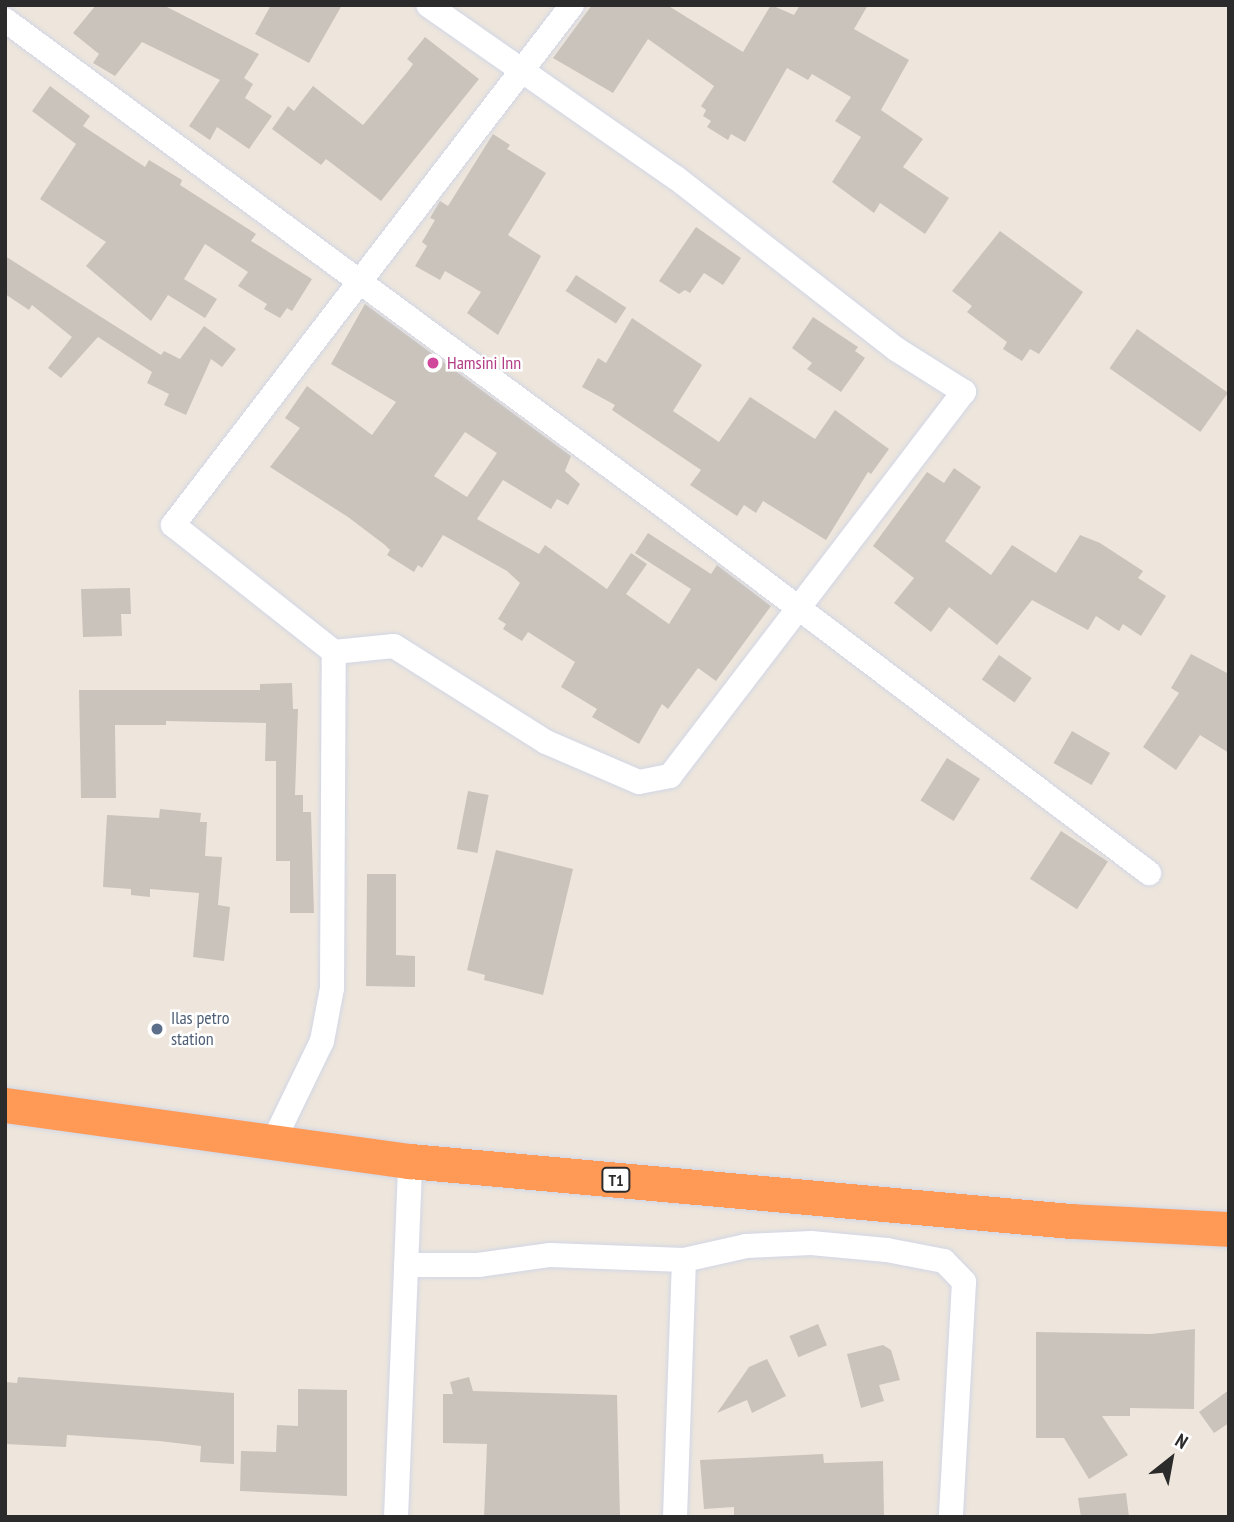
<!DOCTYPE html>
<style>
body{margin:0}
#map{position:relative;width:1234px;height:1522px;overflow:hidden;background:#eee6dc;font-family:"PT Sans Narrow",sans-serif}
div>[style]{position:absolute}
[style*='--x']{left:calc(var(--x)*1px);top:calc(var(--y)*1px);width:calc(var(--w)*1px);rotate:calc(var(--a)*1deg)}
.building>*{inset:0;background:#c9c3bc;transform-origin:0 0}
.roads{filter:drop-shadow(0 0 2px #d1d6e5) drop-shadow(0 0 2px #d1d6e5)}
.minor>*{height:24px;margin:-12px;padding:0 12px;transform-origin:12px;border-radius:12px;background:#fff}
.highway>*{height:35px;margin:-17.5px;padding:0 17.5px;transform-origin:17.5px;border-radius:17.5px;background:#ff9a56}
.dots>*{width:19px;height:19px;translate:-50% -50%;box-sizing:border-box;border:4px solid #fff;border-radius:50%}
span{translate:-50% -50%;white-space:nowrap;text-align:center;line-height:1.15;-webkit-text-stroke:5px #fff;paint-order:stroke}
.shield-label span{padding:2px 5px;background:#fff;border:2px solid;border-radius:5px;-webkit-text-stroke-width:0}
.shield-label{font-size:16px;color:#2b2b2b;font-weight:700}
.hotel-label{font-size:18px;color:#b23c85}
.left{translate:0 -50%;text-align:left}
.service-label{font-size:18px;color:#4e5e75}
.frame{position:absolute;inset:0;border:7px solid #2b2b2b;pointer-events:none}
.north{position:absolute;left:1136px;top:1424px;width:70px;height:70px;-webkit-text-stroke:5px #fff;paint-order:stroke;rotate:31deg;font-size:19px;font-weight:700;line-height:28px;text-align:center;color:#2b2b2b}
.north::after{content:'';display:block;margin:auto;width:24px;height:32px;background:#2b2b2b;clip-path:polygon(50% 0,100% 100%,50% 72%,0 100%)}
</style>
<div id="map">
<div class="building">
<div style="clip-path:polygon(96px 5px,163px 5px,259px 54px,244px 78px,253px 84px,245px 98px,272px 116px,249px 149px,217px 127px,210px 140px,189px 126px,220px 80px,142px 42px,115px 76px,93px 63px,99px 54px,73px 33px)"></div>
<div style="clip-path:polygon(271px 5px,342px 5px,309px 63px,255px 34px)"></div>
<div style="clip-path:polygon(592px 5px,667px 5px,743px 52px,771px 5px,794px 15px,800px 5px,868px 5px,854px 29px,909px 60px,881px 110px,923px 139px,903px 167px,949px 198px,925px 234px,880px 203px,874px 213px,832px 182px,861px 137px,835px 121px,851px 97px,812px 74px,808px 80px,787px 68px,745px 142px,731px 134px,728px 140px,707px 127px,711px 121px,703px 116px,706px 110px,701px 106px,714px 86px,648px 39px,613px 93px,553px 58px)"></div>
<div style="clip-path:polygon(425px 37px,479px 79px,381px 201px,326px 159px,321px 165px,272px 129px,288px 106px,294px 111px,313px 86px,363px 125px,409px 70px,413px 64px,407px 59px)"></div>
<div style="clip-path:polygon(50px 86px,90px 116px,83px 126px,145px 167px,149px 160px,182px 180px,180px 185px,256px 234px,251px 241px,312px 279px,292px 311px,287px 308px,280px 318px,264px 309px,267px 304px,238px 286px,248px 272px,205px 244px,184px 279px,217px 299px,205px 318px,168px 295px,151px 321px,86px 266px,106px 242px,40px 199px,76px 144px,32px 111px)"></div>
<div style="clip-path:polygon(493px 134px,510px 145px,507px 149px,546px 173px,508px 235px,541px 256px,498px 335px,467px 313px,481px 292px,445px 271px,440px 280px,415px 266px,427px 246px,422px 242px,435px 220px,430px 218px,440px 201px,448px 206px)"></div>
<div style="clip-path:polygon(696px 227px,741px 258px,723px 285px,704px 273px,690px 293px,685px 290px,679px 294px,659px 281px)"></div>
<div style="clip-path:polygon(1000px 231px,1083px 292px,1039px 354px,1030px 349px,1022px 361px,1003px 349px,1007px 342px,967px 312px,972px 306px,952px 291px)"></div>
<div style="clip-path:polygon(5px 256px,161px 355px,164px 351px,180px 359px,204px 326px,236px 349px,222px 367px,211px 359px,186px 415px,164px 405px,169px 394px,147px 383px,152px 372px,98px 337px,61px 378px,48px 368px,72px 337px,32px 305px,29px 310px,5px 294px)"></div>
<div style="left:576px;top:275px;width:60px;height:19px;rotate:33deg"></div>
<div style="clip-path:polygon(evenodd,365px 304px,571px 456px,565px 471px,580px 484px,568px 505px,557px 499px,551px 509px,503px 480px,477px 519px,539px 554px,545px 545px,607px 589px,631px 553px,647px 564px,626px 594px,669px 624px,691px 589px,635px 553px,648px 533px,711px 574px,717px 565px,771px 606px,716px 681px,698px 668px,668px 709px,662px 704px,639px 744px,592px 717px,597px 709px,561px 687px,575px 662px,528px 632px,522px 641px,503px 629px,506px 624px,498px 619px,520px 583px,507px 571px,443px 535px,422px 568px,418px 565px,414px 572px,387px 555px,390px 550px,385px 545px,348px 517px,270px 467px,300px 428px,285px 418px,307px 386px,372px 435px,396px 402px,331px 364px,365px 304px,465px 432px,497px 453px,467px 497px,434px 476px,465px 432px)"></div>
<div style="clip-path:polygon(813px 317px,858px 347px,855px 351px,865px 358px,841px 392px,807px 369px,812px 363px,792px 348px)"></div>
<div style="clip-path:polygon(632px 318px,702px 365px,673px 411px,719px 442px,750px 397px,815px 439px,835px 410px,889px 449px,871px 474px,868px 472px,826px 540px,763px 501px,756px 513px,744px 505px,737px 516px,690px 485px,701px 470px,612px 410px,615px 405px,582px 387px,598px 358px,606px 363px)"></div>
<div style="left:1137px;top:329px;width:111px;height:48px;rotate:35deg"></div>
<div style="clip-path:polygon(954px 468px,981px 487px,945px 541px,991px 575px,1012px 545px,1056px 573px,1080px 535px,1100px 543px,1143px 571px,1138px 578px,1166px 596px,1141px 636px,1123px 624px,1119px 631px,1096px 616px,1088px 630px,1032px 600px,997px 645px,949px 607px,931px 632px,894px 603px,914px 578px,873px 546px,927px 472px,944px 483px)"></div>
<div style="clip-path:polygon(130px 588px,131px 614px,121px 614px,122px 636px,83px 637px,81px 589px)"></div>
<div style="clip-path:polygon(1191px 654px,1229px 674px,1229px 753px,1200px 735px,1176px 770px,1143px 747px,1179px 693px,1171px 688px)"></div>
<div style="left:999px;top:655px;width:40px;height:30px;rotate:35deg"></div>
<div style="clip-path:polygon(292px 683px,293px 709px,298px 709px,295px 795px,303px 795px,303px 812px,311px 812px,314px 913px,290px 913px,290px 861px,276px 861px,276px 761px,265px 761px,266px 723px,166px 721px,166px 725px,115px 725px,116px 798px,81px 798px,79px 690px,260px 690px,260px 684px)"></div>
<div style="left:1072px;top:731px;width:44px;height:37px;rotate:30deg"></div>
<div style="left:947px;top:758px;width:39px;height:50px;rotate:32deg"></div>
<div style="left:468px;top:791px;width:21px;height:59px;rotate:11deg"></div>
<div style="clip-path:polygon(160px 809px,201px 813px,200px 822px,207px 822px,205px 856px,222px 857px,218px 905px,230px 907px,224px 961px,193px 957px,199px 893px,150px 889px,150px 897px,131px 895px,131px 889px,103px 887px,107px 815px,159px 818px)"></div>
<div style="left:1061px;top:831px;width:56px;height:57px;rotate:33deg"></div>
<div style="clip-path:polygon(496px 850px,573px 869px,543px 995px,484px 980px,485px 975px,467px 970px)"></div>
<div style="clip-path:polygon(367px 874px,396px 874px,396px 955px,415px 956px,415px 987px,366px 986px)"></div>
<div style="left:818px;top:1324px;width:23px;height:31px;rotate:67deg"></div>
<div style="clip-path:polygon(1195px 1329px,1194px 1409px,1130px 1408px,1130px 1416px,1102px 1416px,1128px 1455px,1089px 1479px,1064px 1438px,1036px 1438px,1036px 1332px,1151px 1334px)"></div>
<div style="clip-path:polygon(883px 1345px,891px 1350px,900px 1380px,879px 1385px,884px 1401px,861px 1408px,847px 1354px)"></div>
<div style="clip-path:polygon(767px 1359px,786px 1396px,752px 1413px,747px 1400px,717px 1413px,749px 1367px)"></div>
<div style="clip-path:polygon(18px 1377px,234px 1393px,234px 1464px,200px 1462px,201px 1446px,159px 1441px,67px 1435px,66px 1447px,5px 1444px,5px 1382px,17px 1383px)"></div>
<div style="clip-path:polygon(469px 1377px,473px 1391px,617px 1395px,620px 1517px,484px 1517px,487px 1444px,443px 1443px,443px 1394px,453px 1394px,450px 1382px)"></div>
<div style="clip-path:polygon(298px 1389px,347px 1390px,347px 1496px,240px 1491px,241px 1451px,276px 1452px,277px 1425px,298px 1426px)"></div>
<div style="clip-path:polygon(1229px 1390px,1229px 1423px,1214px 1433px,1199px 1412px)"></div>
<div style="clip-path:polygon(823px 1454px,824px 1463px,883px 1461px,884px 1517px,734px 1517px,734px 1507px,704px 1509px,700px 1460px)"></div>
<div style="clip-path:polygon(1126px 1493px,1129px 1517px,1081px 1517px,1078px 1498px)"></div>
</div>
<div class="roads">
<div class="minor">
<div style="--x:5;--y:20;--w:820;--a:36.42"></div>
<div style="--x:665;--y:507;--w:607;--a:37.1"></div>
<div style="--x:334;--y:652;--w:60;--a:-5.7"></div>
<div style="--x:394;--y:646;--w:180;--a:32.3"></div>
<div style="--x:546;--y:742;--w:101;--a:23.3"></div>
<div style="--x:639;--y:782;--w:32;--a:-11"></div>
<div style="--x:670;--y:776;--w:484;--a:-52.6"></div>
<div style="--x:964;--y:392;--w:80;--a:-147.7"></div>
<div style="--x:896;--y:349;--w:279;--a:-142.1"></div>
<div style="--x:676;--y:178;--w:302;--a:-145.1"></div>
<div style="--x:273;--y:1142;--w:112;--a:-64.1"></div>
<div style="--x:322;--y:1041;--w:54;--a:-79.3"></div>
<div style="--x:332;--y:988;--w:336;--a:-89.7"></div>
<div style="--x:334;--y:652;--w:205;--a:-141.7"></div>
<div style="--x:173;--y:525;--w:655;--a:-52.5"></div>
<div style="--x:406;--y:1265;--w:72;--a:0"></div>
<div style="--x:478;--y:1265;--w:73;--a:-7.9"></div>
<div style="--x:550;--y:1255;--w:134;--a:2.1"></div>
<div style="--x:684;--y:1260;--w:64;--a:-12.7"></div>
<div style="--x:746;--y:1246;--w:65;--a:-2.6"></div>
<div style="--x:811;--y:1243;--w:76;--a:5.3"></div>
<div style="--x:887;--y:1250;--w:58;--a:10.9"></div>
<div style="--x:944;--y:1261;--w:29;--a:46"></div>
<div style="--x:964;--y:1282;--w:235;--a:93.2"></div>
<div style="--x:396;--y:1517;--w:356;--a:-87.7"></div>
<div style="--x:675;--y:1517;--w:257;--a:-88"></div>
</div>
<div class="highway">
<div style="--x:5;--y:1105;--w:409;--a:7.9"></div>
<div style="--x:410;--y:1161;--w:664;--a:5.19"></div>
<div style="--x:1071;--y:1221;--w:158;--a:2.9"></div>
</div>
</div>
<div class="dots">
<div style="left:433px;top:363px;background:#d1479c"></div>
<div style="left:157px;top:1029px;background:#5c6f8a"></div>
</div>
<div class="shield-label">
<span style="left:616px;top:1180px">T1</span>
</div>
<div class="hotel-label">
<span class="left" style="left:447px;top:363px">Hamsini Inn</span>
</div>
<div class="service-label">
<span class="left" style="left:171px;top:1029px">Ilas petro<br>station</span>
</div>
<div class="frame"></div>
<div class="north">N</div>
</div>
